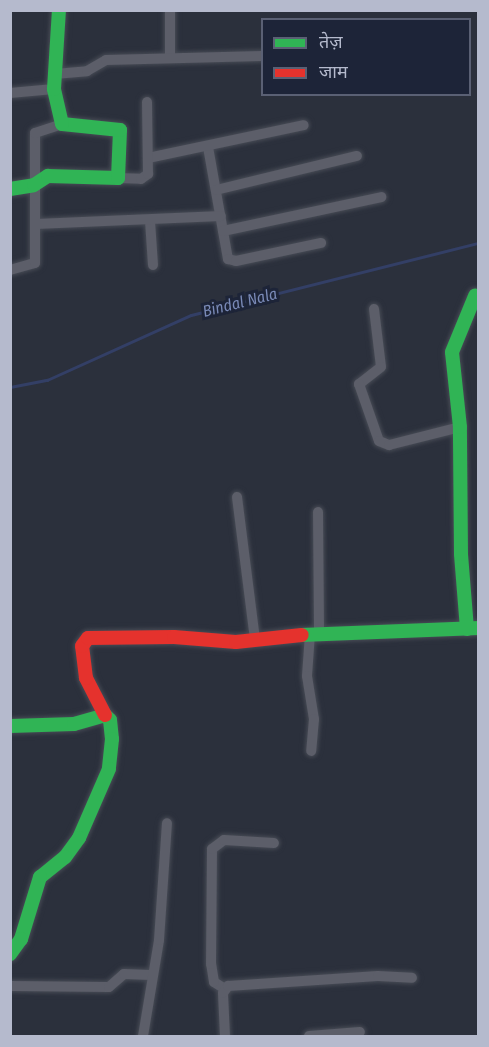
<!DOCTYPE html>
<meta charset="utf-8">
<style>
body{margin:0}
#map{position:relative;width:489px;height:1047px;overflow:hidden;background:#2b303c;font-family:"Fira Sans Condensed","Noto Sans Devanagari",sans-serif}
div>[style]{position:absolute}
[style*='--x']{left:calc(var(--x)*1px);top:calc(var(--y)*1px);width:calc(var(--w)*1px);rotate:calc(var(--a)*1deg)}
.stream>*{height:3px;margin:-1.5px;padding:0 1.5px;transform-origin:1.5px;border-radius:1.5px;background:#333f66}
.roads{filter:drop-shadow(0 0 2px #474b55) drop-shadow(0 0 2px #474b55)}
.street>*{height:10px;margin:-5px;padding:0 5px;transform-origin:5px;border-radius:5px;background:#5c5e69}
.fast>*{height:14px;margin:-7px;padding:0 7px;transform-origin:7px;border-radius:7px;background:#30b455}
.jam>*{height:14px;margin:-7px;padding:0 7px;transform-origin:7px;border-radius:7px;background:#e5322d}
span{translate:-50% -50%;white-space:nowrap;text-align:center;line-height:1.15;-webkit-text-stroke:6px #1d2438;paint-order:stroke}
.water-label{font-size:16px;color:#7a8ab7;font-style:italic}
.frame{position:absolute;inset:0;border:12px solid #b5bacd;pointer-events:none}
.legend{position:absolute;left:261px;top:18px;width:210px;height:78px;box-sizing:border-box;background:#1d2438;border:2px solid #5a6074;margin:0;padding:8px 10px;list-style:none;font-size:18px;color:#b5bacd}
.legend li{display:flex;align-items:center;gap:12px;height:30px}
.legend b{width:30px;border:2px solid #5a6074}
</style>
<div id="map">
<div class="stream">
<div style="--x:10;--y:387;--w:38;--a:-11"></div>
<div style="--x:47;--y:380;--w:158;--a:-24.3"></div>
<div style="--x:191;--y:315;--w:296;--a:-14.1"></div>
</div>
<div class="roads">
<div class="street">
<div style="--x:170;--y:10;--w:46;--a:90"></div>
<div style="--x:55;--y:74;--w:32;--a:-5"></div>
<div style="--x:87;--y:71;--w:22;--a:-30"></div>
<div style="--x:106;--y:60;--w:156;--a:-1.5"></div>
<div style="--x:10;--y:93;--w:44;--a:-5.2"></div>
<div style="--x:208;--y:147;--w:114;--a:79.9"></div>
<div style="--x:228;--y:259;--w:8;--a:14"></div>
<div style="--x:236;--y:261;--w:87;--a:-12"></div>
<div style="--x:148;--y:158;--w:159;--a:-11.9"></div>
<div style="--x:118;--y:178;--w:23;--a:2"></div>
<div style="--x:141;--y:179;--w:9;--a:-36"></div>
<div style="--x:148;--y:174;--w:72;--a:-90.8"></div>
<div style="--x:216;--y:190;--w:145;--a:-13.6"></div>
<div style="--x:150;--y:221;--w:44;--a:86.1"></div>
<div style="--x:36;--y:224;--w:185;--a:-2.5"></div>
<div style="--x:223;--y:231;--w:162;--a:-12.1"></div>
<div style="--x:10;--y:270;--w:26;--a:-16"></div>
<div style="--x:35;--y:263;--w:130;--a:-90"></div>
<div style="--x:35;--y:133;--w:28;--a:-18"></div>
<div style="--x:374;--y:309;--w:58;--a:83.1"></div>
<div style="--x:381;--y:367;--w:28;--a:142"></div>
<div style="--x:359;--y:384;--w:60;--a:70.7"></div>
<div style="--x:379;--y:441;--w:11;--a:22"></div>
<div style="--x:389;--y:445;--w:73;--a:-14.2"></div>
<div style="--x:237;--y:497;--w:144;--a:82.8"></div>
<div style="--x:318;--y:512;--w:121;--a:89.5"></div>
<div style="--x:310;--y:634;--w:42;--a:94.1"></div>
<div style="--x:307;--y:676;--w:44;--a:80.8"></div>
<div style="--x:314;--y:719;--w:32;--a:95"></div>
<div style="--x:10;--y:986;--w:99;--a:0.6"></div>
<div style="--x:109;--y:987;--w:20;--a:-41"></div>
<div style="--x:124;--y:974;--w:27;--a:2"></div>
<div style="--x:225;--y:989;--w:13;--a:-148"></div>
<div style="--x:214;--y:982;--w:18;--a:-99"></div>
<div style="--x:211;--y:964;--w:115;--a:-89.5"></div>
<div style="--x:212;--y:849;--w:15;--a:-37"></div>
<div style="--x:224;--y:840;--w:50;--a:3.4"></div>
<div style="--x:143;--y:1036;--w:97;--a:-80.5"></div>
<div style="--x:159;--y:940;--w:117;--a:-86.1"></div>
<div style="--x:225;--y:1036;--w:43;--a:-92.7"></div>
<div style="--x:223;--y:993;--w:9;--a:-54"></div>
<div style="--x:228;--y:986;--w:150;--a:-3.8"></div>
<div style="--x:378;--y:976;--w:34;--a:3"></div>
<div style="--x:309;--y:1036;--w:51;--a:-4.5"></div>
</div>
<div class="fast">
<div style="--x:10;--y:189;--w:24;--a:-9"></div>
<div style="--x:34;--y:185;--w:17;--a:-33"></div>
<div style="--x:48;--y:176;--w:70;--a:1.6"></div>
<div style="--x:118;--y:178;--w:48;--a:-87.6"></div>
<div style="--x:120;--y:130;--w:58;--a:-174.1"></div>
<div style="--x:62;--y:124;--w:36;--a:-103"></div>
<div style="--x:54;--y:89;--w:79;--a:-86.4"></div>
<div style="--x:467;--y:629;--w:75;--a:-94.6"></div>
<div style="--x:461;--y:554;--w:127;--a:-90.5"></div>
<div style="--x:460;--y:427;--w:75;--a:-96.1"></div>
<div style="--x:452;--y:352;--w:61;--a:-67.7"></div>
<div style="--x:302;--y:635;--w:176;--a:-2.3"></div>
<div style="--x:10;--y:726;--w:64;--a:-1.8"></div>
<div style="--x:74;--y:724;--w:32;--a:-16"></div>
<div style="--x:105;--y:715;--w:7;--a:45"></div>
<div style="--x:110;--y:720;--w:19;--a:84"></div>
<div style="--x:112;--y:739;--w:30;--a:96"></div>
<div style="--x:109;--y:769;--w:75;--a:113.5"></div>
<div style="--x:79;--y:838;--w:24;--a:126"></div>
<div style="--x:65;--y:857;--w:32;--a:141"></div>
<div style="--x:40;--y:877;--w:65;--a:107"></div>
<div style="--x:21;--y:939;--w:19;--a:126"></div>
</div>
<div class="jam">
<div style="--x:105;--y:715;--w:42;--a:-117.2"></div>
<div style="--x:86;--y:678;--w:32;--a:-97"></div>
<div style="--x:82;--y:646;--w:10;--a:-53"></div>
<div style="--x:88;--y:638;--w:86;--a:-0.7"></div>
<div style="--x:174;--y:637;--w:62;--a:4.6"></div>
<div style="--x:236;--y:642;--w:66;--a:-6.1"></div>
</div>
</div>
<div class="water-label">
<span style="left:240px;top:303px;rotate:-14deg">Bindal Nala</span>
</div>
<div class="frame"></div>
<ul class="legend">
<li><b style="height:8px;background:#30b455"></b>तेज़</li>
<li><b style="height:8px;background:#e5322d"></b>जाम</li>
</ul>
</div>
